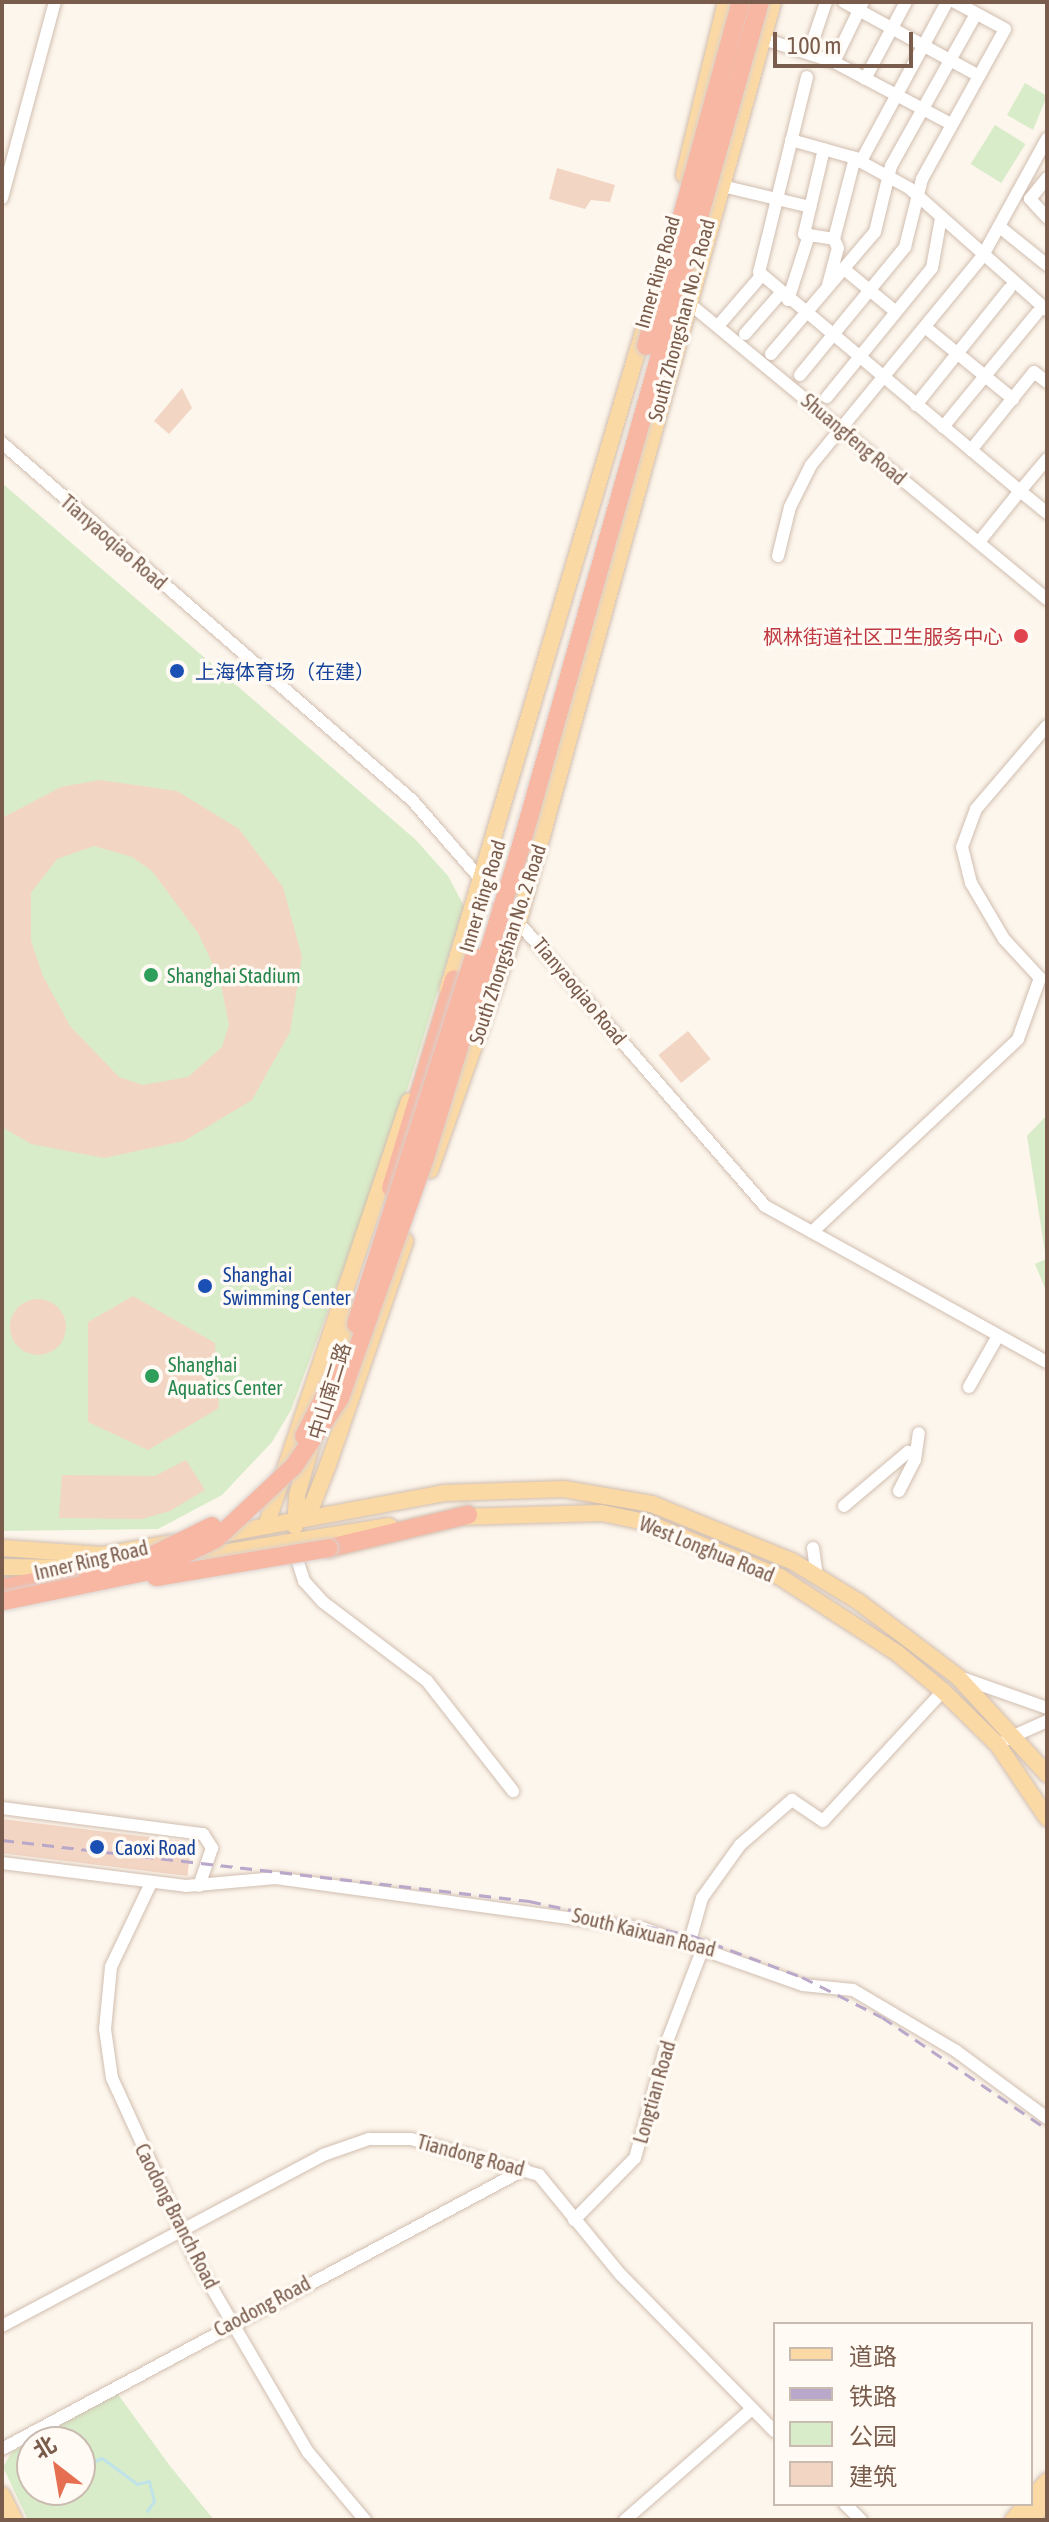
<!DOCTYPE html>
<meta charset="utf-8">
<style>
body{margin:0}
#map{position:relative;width:1049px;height:2522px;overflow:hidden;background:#fdf6ec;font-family:"Asap Condensed","Noto Sans SC",sans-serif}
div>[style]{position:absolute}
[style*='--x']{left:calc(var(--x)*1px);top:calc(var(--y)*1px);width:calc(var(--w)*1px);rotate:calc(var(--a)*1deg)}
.green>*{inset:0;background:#d8ecc9;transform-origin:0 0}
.stream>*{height:3px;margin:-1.5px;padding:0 1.5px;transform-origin:1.5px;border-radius:1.5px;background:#bfe3e8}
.building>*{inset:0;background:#f3d5c3;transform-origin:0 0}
.round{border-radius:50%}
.roads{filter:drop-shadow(0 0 2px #d1beb0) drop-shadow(0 0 2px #d1beb0)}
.minor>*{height:12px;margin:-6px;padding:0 6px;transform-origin:6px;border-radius:6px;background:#fff}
.major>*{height:16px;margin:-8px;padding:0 8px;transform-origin:8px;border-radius:8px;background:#fbd9a5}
.highway>*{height:18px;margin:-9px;padding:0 9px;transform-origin:9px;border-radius:9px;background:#f7b7a3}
.rail>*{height:3px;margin-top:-1.5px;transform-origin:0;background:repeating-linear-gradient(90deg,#b9a8c9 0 12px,transparent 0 20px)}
.bridges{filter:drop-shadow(0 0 2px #dad1cd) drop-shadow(0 0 2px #dad1cd)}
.highway-bridge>*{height:18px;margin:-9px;padding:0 9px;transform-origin:9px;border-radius:9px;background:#f7b7a3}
.dots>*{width:22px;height:22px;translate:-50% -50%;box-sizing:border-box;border:4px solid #fffaf3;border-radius:50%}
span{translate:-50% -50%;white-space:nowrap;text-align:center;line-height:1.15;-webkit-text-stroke:7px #fffaf3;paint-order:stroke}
.street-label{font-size:20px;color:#7a5c4d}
.health-label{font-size:20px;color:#be3a42}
.right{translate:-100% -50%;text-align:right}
.transit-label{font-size:20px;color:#164399}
.left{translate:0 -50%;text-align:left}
.leisure-label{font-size:20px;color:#27864d}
.frame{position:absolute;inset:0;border:4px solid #7a5c4d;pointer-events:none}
.legend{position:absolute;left:773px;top:2322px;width:260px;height:184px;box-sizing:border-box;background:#fffaf3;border:2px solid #cabbb1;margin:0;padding:10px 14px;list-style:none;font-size:24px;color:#7a5c4d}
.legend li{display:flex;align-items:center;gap:16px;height:40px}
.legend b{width:40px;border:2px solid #cabbb1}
.north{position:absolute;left:16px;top:2426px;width:80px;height:80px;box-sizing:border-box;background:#fffaf3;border:2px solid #cabbb1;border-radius:50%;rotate:329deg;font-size:22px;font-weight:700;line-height:32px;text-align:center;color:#7a5c4d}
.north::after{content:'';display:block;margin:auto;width:28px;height:36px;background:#e76f51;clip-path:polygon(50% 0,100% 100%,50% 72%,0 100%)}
.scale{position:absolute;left:773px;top:32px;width:140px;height:36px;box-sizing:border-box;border:4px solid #7a5c4d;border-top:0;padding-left:10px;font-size:24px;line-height:28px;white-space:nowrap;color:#7a5c4d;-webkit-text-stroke:6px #fffaf3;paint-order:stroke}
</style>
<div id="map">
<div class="green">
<div style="clip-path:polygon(1025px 83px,1047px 96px,1033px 130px,1007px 115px)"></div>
<div style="left:995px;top:125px;width:36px;height:46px;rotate:32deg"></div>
<div style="clip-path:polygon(2px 483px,416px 840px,448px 876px,464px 906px,393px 1136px,291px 1410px,272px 1442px,222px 1495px,158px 1529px,2px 1531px)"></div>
<div style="clip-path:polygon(1047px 1115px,1047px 1293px,1035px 1264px,1046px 1259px,1027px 1136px)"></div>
<div style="clip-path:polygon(evenodd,117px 2393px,170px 2466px,214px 2520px,28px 2520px,3px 2467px,12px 2452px,117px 2393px,32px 2442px,80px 2442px,80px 2490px,32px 2490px,32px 2442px)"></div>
</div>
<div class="stream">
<div style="--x:87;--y:2464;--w:16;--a:-22"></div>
<div style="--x:102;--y:2458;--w:44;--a:36.6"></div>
<div style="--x:137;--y:2484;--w:12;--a:-14"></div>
<div style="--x:149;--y:2481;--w:21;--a:76"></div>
<div style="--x:154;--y:2501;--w:12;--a:125"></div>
</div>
<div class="building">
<div style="clip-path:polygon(557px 168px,615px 185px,610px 202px,591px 200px,585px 209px,549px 199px)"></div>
<div style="clip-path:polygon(182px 388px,192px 408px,169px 434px,154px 421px)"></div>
<div style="clip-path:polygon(evenodd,100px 780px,177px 791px,239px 829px,283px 887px,302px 957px,290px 1032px,252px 1100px,184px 1141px,104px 1158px,31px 1144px,2px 1127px,2px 818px,61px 787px,100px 780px,94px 846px,132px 857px,152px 871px,198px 933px,220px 979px,229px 1025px,222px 1047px,188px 1077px,142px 1085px,119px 1077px,70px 1026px,43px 976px,31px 941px,31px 893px,57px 859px,94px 846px)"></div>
<div style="left:688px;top:1031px;width:36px;height:38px;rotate:51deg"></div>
<div style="clip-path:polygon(133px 1296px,215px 1343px,219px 1408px,148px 1450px,88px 1422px,88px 1322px)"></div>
<div class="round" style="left:10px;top:1299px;width:56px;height:56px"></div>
<div style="clip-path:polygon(186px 1460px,205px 1490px,170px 1511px,142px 1519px,59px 1518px,62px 1475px,155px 1476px)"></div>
<div style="left:2px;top:1819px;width:191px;height:34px;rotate:7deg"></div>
</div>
<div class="roads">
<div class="minor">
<div style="--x:844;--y:2;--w:154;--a:28.7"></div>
<div style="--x:761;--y:38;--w:77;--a:18.2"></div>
<div style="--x:834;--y:62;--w:132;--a:27.9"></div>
<div style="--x:809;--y:52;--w:53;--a:-71.2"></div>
<div style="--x:834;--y:62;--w:67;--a:-64.2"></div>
<div style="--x:807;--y:77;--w:201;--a:103.8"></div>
<div style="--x:759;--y:272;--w:341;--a:40"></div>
<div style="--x:1020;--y:491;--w:65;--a:128.8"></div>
<div style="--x:865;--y:79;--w:87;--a:-62"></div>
<div style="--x:791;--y:140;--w:63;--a:15.6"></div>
<div style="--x:852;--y:157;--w:65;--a:28.5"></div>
<div style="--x:909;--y:188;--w:184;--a:41.5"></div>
<div style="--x:861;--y:161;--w:181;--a:-61.6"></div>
<div style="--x:1047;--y:178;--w:27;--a:129"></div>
<div style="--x:1030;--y:199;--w:25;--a:47"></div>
<div style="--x:718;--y:185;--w:95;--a:13.4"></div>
<div style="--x:2;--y:198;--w:203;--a:-74.9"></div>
<div style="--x:1001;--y:228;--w:59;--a:38.8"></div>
<div style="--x:809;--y:235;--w:25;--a:9"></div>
<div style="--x:834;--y:239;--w:84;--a:-75.5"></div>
<div style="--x:844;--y:269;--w:67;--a:39.6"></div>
<div style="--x:828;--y:285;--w:38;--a:-75"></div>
<div style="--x:838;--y:248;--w:10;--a:-114"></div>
<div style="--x:684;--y:299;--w:471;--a:39.6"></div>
<div style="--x:788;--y:300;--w:68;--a:-72.1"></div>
<div style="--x:809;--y:235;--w:5;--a:-169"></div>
<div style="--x:804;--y:234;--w:87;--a:-76.8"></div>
<div style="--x:718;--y:326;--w:66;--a:-49.3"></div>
<div style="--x:925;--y:327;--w:114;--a:39.3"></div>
<div style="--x:745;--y:334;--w:53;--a:-48.8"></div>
<div style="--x:771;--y:354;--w:160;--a:-49.6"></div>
<div style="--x:875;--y:232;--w:68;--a:-76.4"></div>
<div style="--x:891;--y:166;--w:174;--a:-60.8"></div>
<div style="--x:800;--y:375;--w:166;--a:-50.6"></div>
<div style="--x:905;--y:247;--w:70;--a:-76"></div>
<div style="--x:922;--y:179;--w:171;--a:-61"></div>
<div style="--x:1005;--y:29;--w:57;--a:-151.6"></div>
<div style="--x:827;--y:397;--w:166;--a:-50.9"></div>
<div style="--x:932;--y:268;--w:51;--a:-79.8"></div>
<div style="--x:916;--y:405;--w:149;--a:-51.3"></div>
<div style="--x:943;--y:427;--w:148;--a:-50.5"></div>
<div style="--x:2;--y:443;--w:544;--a:41.05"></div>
<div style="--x:412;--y:800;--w:538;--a:48.99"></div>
<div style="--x:765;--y:1206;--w:322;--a:29"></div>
<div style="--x:971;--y:450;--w:100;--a:-51.1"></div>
<div style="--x:1034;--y:372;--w:16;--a:38"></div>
<div style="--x:1047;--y:459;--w:42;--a:130.2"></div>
<div style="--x:1020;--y:491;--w:35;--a:39"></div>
<div style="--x:778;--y:556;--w:50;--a:-76.2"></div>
<div style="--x:790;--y:507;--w:47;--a:-63.4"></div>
<div style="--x:811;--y:465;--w:269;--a:-50.6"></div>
<div style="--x:982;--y:257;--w:135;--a:-61.2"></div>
<div style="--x:812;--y:1232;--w:282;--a:-43.1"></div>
<div style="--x:1018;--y:1039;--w:65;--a:-70.2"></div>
<div style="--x:1040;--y:978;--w:53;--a:-132.7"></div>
<div style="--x:1004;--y:939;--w:65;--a:-120.5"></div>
<div style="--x:971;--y:883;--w:37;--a:-104"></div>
<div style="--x:962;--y:847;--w:40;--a:-69.8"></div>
<div style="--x:976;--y:809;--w:109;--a:-49.5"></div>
<div style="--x:969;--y:1387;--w:59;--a:-60.4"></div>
<div style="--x:899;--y:1491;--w:35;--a:-63"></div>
<div style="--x:915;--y:1460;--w:27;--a:-82"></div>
<div style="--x:844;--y:1506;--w:84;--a:-40.2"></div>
<div style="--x:813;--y:1548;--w:28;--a:82"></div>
<div style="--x:294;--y:1550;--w:33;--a:72"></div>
<div style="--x:304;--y:1581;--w:28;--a:48"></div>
<div style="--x:323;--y:1602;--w:131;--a:37.2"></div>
<div style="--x:427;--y:1681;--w:140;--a:52"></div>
<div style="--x:959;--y:1677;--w:93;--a:19.4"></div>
<div style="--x:1007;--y:1739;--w:44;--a:-24.2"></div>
<div style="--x:2;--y:1808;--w:203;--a:7.4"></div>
<div style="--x:203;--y:1834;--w:17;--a:57"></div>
<div style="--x:212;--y:1848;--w:40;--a:108.9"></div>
<div style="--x:2;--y:1863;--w:185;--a:7.1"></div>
<div style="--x:186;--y:1886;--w:90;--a:-5.1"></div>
<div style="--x:276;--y:1878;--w:369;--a:7.8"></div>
<div style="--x:642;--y:1928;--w:171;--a:19.5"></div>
<div style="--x:803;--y:1985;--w:50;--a:5.7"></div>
<div style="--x:853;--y:1990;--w:120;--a:30.6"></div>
<div style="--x:956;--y:2051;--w:113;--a:36.4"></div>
<div style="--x:151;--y:1883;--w:93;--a:115.5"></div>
<div style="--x:111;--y:1967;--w:62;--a:95.5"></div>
<div style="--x:105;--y:2029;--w:49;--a:81.9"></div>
<div style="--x:112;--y:2078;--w:199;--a:65.4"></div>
<div style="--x:195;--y:2259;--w:224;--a:59.7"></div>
<div style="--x:308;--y:2452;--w:89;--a:50"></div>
<div style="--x:690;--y:1941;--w:45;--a:-74.4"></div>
<div style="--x:702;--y:1898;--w:65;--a:-54.4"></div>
<div style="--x:740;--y:1845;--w:69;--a:-40.9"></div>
<div style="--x:792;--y:1800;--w:37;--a:34"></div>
<div style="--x:823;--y:1821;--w:177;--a:-47.3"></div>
<div style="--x:574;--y:2220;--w:87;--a:-45.5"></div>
<div style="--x:635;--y:2158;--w:123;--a:-74.5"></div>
<div style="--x:668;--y:2039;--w:101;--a:-69"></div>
<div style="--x:2;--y:2326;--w:364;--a:-28"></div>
<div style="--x:323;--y:2155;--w:49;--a:-19.2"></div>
<div style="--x:369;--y:2139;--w:42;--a:0"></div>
<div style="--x:411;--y:2139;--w:133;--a:15.7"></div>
<div style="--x:539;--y:2175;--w:128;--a:50.7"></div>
<div style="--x:620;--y:2274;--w:221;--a:45.5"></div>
<div style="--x:2;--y:2449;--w:593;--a:-28.16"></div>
<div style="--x:845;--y:2504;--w:23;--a:45"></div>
<div style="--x:625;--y:2520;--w:169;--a:-41.2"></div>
</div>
<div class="major">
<div style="--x:684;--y:175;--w:178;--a:-76.4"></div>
<div style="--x:448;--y:989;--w:688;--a:-73.46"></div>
<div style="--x:430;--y:1170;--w:266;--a:-70.5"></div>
<div style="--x:519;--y:919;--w:952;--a:-74.52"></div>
<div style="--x:332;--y:1379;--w:72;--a:-72.3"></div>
<div style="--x:456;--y:1517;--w:146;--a:-1.6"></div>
<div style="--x:602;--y:1513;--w:44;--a:11.8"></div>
<div style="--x:645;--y:1522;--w:146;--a:22.2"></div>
<div style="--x:780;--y:1577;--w:140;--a:33"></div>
<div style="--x:897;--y:1653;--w:60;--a:39.6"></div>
<div style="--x:943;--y:1691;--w:77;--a:44.5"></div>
<div style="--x:998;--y:1745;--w:88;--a:56.1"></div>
<div style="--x:296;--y:1520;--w:24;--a:-45"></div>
<div style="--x:313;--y:1503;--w:41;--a:-68.5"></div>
<div style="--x:328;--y:1465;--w:237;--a:-71"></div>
<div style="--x:266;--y:1526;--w:448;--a:-71.4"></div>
<div style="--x:295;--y:1526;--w:31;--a:-86"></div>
<div style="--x:297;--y:1495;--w:54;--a:-73.9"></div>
<div style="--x:218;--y:1535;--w:230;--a:-10.5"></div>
<div style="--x:444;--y:1493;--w:120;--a:-1.9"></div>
<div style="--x:564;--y:1489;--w:89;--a:9.7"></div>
<div style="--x:652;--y:1504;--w:151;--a:22.2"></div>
<div style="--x:792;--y:1561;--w:79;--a:31.5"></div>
<div style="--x:859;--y:1602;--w:124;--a:37.1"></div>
<div style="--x:958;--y:1677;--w:132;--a:47.5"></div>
<div style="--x:2;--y:1548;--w:101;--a:4"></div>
<div style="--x:103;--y:1555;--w:69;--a:-10"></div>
<div style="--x:179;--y:1560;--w:213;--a:-9.2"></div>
<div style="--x:2;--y:1567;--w:74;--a:0.8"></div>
<div style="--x:2;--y:2495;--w:28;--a:64"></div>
<div style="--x:1031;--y:2499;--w:24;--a:-48"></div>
<div style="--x:1013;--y:2520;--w:21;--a:-49"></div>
<div style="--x:1030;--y:2520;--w:25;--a:-48"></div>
</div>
<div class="highway">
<div style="--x:391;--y:1188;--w:218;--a:-73.2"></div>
<div style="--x:329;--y:1548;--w:143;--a:-13.4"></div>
<div style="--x:2;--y:1588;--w:86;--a:-10.7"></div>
</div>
</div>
<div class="rail">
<div style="--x:2;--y:1840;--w:531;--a:6.6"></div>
<div style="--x:529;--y:1901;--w:168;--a:12"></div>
<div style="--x:693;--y:1936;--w:116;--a:20.6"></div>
<div style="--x:802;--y:1977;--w:89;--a:26.6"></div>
<div style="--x:882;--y:2017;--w:199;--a:34.2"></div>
</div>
<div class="bridges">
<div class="highway-bridge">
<div style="--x:646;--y:346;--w:357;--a:-74.6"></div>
<div style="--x:356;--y:1324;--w:386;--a:-72.2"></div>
<div style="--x:304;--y:1436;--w:78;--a:-62.4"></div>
<div style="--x:87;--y:1572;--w:64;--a:-13.6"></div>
<div style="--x:149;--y:1557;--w:70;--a:-26.2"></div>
<div style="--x:156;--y:1577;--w:175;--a:-9.5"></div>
<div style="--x:4;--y:1601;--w:149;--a:-11.6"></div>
<div style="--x:150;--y:1571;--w:73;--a:-25.9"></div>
<div style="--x:216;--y:1539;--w:107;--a:-43.1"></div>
<div style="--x:294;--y:1466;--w:82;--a:-55.9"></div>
<div style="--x:340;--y:1398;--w:255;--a:-70.5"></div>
<div style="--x:425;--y:1158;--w:323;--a:-72.9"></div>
<div style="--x:520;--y:849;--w:880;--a:-74.18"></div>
</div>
</div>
<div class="dots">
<div style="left:1021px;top:636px;background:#e0444e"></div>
<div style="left:177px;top:671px;background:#1a4fb4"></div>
<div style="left:151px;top:975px;background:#2e9e5b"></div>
<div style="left:205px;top:1286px;background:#1a4fb4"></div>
<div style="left:152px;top:1376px;background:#2e9e5b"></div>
<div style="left:97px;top:1847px;background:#1a4fb4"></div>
</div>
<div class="street-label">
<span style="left:657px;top:272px;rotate:-74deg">Inner Ring Road</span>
<span style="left:681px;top:320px;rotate:-75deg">South Zhongshan No. 2 Road</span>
<span style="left:854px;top:439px;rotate:40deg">Shuangfeng Road</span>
<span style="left:114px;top:542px;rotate:41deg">Tianyaoqiao Road</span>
<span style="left:482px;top:896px;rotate:-73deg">Inner Ring Road</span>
<span style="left:507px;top:944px;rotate:-72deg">South Zhongshan No. 2 Road</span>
<span style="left:580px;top:991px;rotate:50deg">Tianyaoqiao Road</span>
<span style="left:329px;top:1391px;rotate:-73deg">中山南二路</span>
<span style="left:707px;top:1549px;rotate:22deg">West Longhua Road</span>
<span style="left:91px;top:1560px;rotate:-13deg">Inner Ring Road</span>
<span style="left:644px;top:1932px;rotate:14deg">South Kaixuan Road</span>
<span style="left:654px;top:2092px;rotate:-74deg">Longtian Road</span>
<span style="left:471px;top:2155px;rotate:15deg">Tiandong Road</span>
<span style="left:177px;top:2216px;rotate:63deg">Caodong Branch Road</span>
<span style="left:262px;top:2306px;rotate:-28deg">Caodong Road</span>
</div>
<div class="health-label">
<span class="right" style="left:1003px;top:636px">枫林街道社区卫生服务中心</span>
</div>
<div class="transit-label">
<span class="left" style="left:195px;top:671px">上海体育场（在建）</span>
<span class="left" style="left:223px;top:1286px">Shanghai<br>Swimming Center</span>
<span class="left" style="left:115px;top:1847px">Caoxi Road</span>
</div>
<div class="leisure-label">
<span class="left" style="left:167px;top:975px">Shanghai Stadium</span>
<span class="left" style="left:168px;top:1376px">Shanghai<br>Aquatics Center</span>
</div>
<div class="frame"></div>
<ul class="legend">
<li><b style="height:10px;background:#fbd9a5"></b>道路</li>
<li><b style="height:10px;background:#b9a8c9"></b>铁路</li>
<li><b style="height:22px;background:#d8ecc9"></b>公园</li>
<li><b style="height:22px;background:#f3d5c3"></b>建筑</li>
</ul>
<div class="north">北</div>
<div class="scale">100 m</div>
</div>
